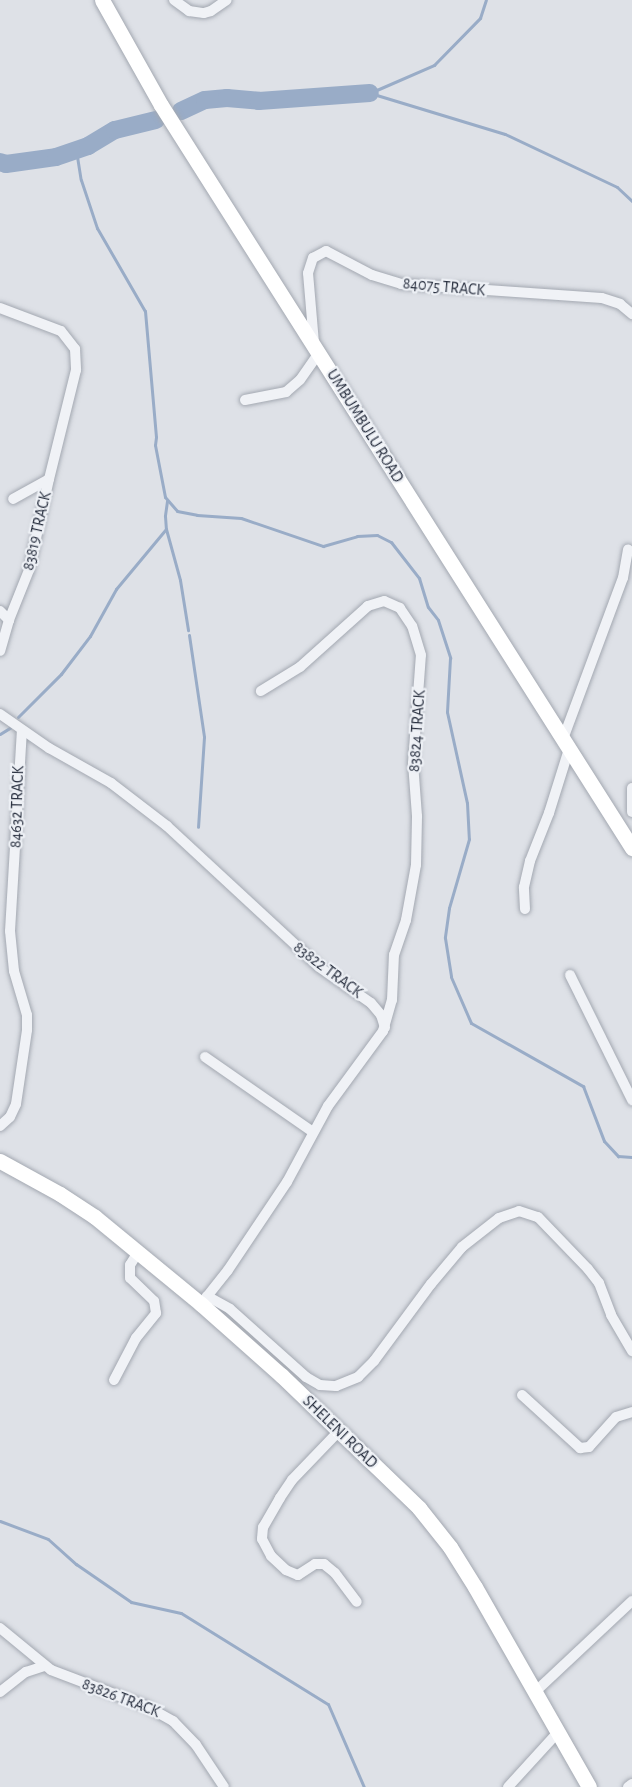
<!DOCTYPE html>
<style>
body{margin:0}
#map{position:relative;width:632px;height:1787px;overflow:hidden;background:#dee1e7;font-family:"Alegreya Sans",sans-serif}
div>[style]{position:absolute}
[style*='--x']{left:calc(var(--x)*1px);top:calc(var(--y)*1px);width:calc(var(--w)*1px);rotate:calc(var(--a)*1deg)}
.stream>*{height:3px;margin:-1.5px;padding:0 1.5px;transform-origin:1.5px;border-radius:1.5px;background:#99acc7}
.river>*{height:18px;margin:-9px;padding:0 9px;transform-origin:9px;border-radius:9px;background:#99acc7}
.roads{filter:drop-shadow(0 0 2px #a3a8b1) drop-shadow(0 0 2px #a3a8b1)}
.street>*{height:10px;margin:-5px;padding:0 5px;transform-origin:5px;border-radius:5px;background:#f0f2f6}
.secondary>*{height:15px;margin:-7.5px;padding:0 7.5px;transform-origin:7.5px;border-radius:7.5px;background:#fff}
span{translate:-50% -50%;white-space:nowrap;text-align:center;line-height:1.15;-webkit-text-stroke:4.5px #edf0f5;paint-order:stroke}
.street-label{font-size:16px;color:#272e3e}
</style>
<div id="map">
<div class="stream">
<div style="--x:372;--y:92;--w:68;--a:-23.5"></div>
<div style="--x:434;--y:65;--w:66;--a:-45.6"></div>
<div style="--x:480;--y:18;--w:19;--a:-72"></div>
<div style="--x:370;--y:93;--w:141;--a:16.9"></div>
<div style="--x:505;--y:134;--w:124;--a:25.3"></div>
<div style="--x:617;--y:187;--w:21;--a:43"></div>
<div style="--x:76;--y:150;--w:30;--a:81"></div>
<div style="--x:81;--y:180;--w:51;--a:71.6"></div>
<div style="--x:97;--y:228;--w:96;--a:60"></div>
<div style="--x:145;--y:311;--w:126;--a:85"></div>
<div style="--x:156;--y:437;--w:8;--a:97"></div>
<div style="--x:155;--y:445;--w:53;--a:79.1"></div>
<div style="--x:165;--y:497;--w:18;--a:49"></div>
<div style="--x:177;--y:511;--w:20;--a:11"></div>
<div style="--x:197;--y:515;--w:44;--a:3.9"></div>
<div style="--x:241;--y:518;--w:87;--a:18.9"></div>
<div style="--x:323;--y:546;--w:35;--a:-16"></div>
<div style="--x:357;--y:536;--w:20;--a:-3"></div>
<div style="--x:377;--y:535;--w:16;--a:27"></div>
<div style="--x:391;--y:542;--w:46;--a:52.1"></div>
<div style="--x:419;--y:578;--w:30;--a:73"></div>
<div style="--x:428;--y:607;--w:16;--a:52"></div>
<div style="--x:438;--y:620;--w:40;--a:72"></div>
<div style="--x:450;--y:658;--w:54;--a:93.2"></div>
<div style="--x:447;--y:712;--w:93;--a:77.6"></div>
<div style="--x:467;--y:803;--w:36;--a:87"></div>
<div style="--x:469;--y:839;--w:72;--a:106.2"></div>
<div style="--x:449;--y:908;--w:30;--a:98"></div>
<div style="--x:445;--y:938;--w:39;--a:81"></div>
<div style="--x:451;--y:977;--w:50;--a:66.5"></div>
<div style="--x:471;--y:1023;--w:129;--a:29.4"></div>
<div style="--x:583;--y:1086;--w:59;--a:69.1"></div>
<div style="--x:604;--y:1141;--w:21;--a:47"></div>
<div style="--x:618;--y:1156;--w:14;--a:4"></div>
<div style="--x:167;--y:501;--w:15;--a:98"></div>
<div style="--x:165;--y:516;--w:13;--a:86"></div>
<div style="--x:166;--y:529;--w:53;--a:74.6"></div>
<div style="--x:180;--y:580;--w:51;--a:80.9"></div>
<div style="--x:189;--y:635;--w:103;--a:81.6"></div>
<div style="--x:204;--y:737;--w:90;--a:93.8"></div>
<div style="--x:18;--y:717;--w:61;--a:-45"></div>
<div style="--x:61;--y:674;--w:48;--a:-52.7"></div>
<div style="--x:90;--y:636;--w:54;--a:-61"></div>
<div style="--x:116;--y:589;--w:78;--a:-50.2"></div>
<div style="--x:0;--y:734;--w:13;--a:-32"></div>
<div style="--x:0;--y:1521;--w:51;--a:20.6"></div>
<div style="--x:48;--y:1539;--w:38;--a:42"></div>
<div style="--x:76;--y:1564;--w:67;--a:34.6"></div>
<div style="--x:131;--y:1602;--w:51;--a:12.4"></div>
<div style="--x:181;--y:1613;--w:173;--a:31.8"></div>
<div style="--x:328;--y:1704;--w:90;--a:66.6"></div>
</div>
<div class="river">
<div style="--x:181;--y:111;--w:26;--a:-25"></div>
<div style="--x:205;--y:100;--w:22;--a:-5"></div>
<div style="--x:227;--y:98;--w:32;--a:5"></div>
<div style="--x:259;--y:101;--w:111;--a:-4.1"></div>
<div style="--x:0;--y:162;--w:6;--a:18"></div>
<div style="--x:6;--y:164;--w:50;--a:-8"></div>
<div style="--x:56;--y:157;--w:34;--a:-19"></div>
<div style="--x:88;--y:146;--w:31;--a:-31"></div>
<div style="--x:115;--y:130;--w:42;--a:-13.7"></div>
</div>
<div class="roads">
<div class="street">
<div style="--x:174;--y:0;--w:19;--a:36"></div>
<div style="--x:189;--y:11;--w:15;--a:8"></div>
<div style="--x:204;--y:13;--w:7;--a:-16"></div>
<div style="--x:211;--y:11;--w:19;--a:-35"></div>
<div style="--x:0;--y:308;--w:65;--a:20.7"></div>
<div style="--x:61;--y:331;--w:23;--a:52"></div>
<div style="--x:75;--y:349;--w:21;--a:87"></div>
<div style="--x:76;--y:370;--w:112;--a:103.9"></div>
<div style="--x:314;--y:343;--w:70;--a:-94.9"></div>
<div style="--x:308;--y:273;--w:16;--a:-72"></div>
<div style="--x:313;--y:258;--w:15;--a:-28"></div>
<div style="--x:326;--y:251;--w:52;--a:27.6"></div>
<div style="--x:372;--y:275;--w:30;--a:17"></div>
<div style="--x:401;--y:284;--w:201;--a:4"></div>
<div style="--x:602;--y:298;--w:19;--a:18"></div>
<div style="--x:620;--y:304;--w:16;--a:40"></div>
<div style="--x:245;--y:400;--w:42;--a:-11"></div>
<div style="--x:286;--y:392;--w:18;--a:-41"></div>
<div style="--x:300;--y:380;--w:33;--a:-55"></div>
<div style="--x:0;--y:611;--w:13;--a:45"></div>
<div style="--x:9;--y:620;--w:32;--a:106"></div>
<div style="--x:9;--y:620;--w:54;--a:-68.2"></div>
<div style="--x:29;--y:570;--w:93;--a:-77.6"></div>
<div style="--x:49;--y:479;--w:41;--a:150.9"></div>
<div style="--x:0;--y:714;--w:60;--a:34.8"></div>
<div style="--x:49;--y:748;--w:71;--a:29.4"></div>
<div style="--x:111;--y:783;--w:71;--a:37.5"></div>
<div style="--x:167;--y:826;--w:207;--a:42.8"></div>
<div style="--x:319;--y:967;--w:63;--a:34.7"></div>
<div style="--x:371;--y:1003;--w:16;--a:50"></div>
<div style="--x:381;--y:1015;--w:13;--a:72"></div>
<div style="--x:563;--y:739;--w:172;--a:-69.6"></div>
<div style="--x:623;--y:578;--w:29;--a:-80"></div>
<div style="--x:632;--y:788;--w:24;--a:90"></div>
<div style="--x:525;--y:909;--w:22;--a:-93"></div>
<div style="--x:524;--y:887;--w:27;--a:-77"></div>
<div style="--x:530;--y:861;--w:52;--a:-68.4"></div>
<div style="--x:549;--y:813;--w:67;--a:-72.6"></div>
<div style="--x:570;--y:975;--w:140;--a:63.6"></div>
<div style="--x:205;--y:1057;--w:131;--a:34.8"></div>
<div style="--x:0;--y:1126;--w:13;--a:-42"></div>
<div style="--x:10;--y:1117;--w:14;--a:-65"></div>
<div style="--x:16;--y:1104;--w:75;--a:-81.5"></div>
<div style="--x:27;--y:1030;--w:15;--a:-90"></div>
<div style="--x:27;--y:1015;--w:46;--a:-106.5"></div>
<div style="--x:14;--y:971;--w:40;--a:-95.7"></div>
<div style="--x:10;--y:931;--w:201;--a:-86.6"></div>
<div style="--x:207;--y:1296;--w:26;--a:29"></div>
<div style="--x:230;--y:1309;--w:102;--a:41.8"></div>
<div style="--x:306;--y:1377;--w:16;--a:30"></div>
<div style="--x:320;--y:1385;--w:16;--a:4"></div>
<div style="--x:336;--y:1386;--w:24;--a:-22"></div>
<div style="--x:358;--y:1377;--w:23;--a:-45"></div>
<div style="--x:374;--y:1361;--w:96;--a:-53.5"></div>
<div style="--x:431;--y:1284;--w:48;--a:-50"></div>
<div style="--x:462;--y:1247;--w:47;--a:-38.1"></div>
<div style="--x:499;--y:1218;--w:21;--a:-19"></div>
<div style="--x:519;--y:1211;--w:20;--a:18"></div>
<div style="--x:538;--y:1217;--w:72;--a:46.1"></div>
<div style="--x:588;--y:1269;--w:18;--a:52"></div>
<div style="--x:599;--y:1283;--w:34;--a:69"></div>
<div style="--x:611;--y:1315;--w:42;--a:59.7"></div>
<div style="--x:201;--y:1304;--w:43;--a:-51.5"></div>
<div style="--x:228;--y:1270;--w:106;--a:-56.2"></div>
<div style="--x:287;--y:1182;--w:86;--a:-61.7"></div>
<div style="--x:328;--y:1106;--w:93;--a:-53.7"></div>
<div style="--x:383;--y:1031;--w:32;--a:-74"></div>
<div style="--x:392;--y:1000;--w:45;--a:-87.5"></div>
<div style="--x:394;--y:955;--w:37;--a:-71"></div>
<div style="--x:406;--y:920;--w:56;--a:-79.7"></div>
<div style="--x:416;--y:865;--w:49;--a:-88.8"></div>
<div style="--x:417;--y:816;--w:53;--a:-94.3"></div>
<div style="--x:413;--y:763;--w:108;--a:-85.8"></div>
<div style="--x:421;--y:655;--w:30;--a:-107"></div>
<div style="--x:412;--y:626;--w:22;--a:-124"></div>
<div style="--x:400;--y:608;--w:17;--a:-156"></div>
<div style="--x:384;--y:601;--w:17;--a:163"></div>
<div style="--x:368;--y:606;--w:91;--a:138.1"></div>
<div style="--x:300;--y:667;--w:46;--a:148.4"></div>
<div style="--x:114;--y:1380;--w:47;--a:-62.4"></div>
<div style="--x:136;--y:1338;--w:32;--a:-51"></div>
<div style="--x:156;--y:1313;--w:12;--a:-99"></div>
<div style="--x:154;--y:1301;--w:33;--a:-136"></div>
<div style="--x:130;--y:1278;--w:13;--a:-90"></div>
<div style="--x:130;--y:1265;--w:15;--a:-58"></div>
<div style="--x:522;--y:1395;--w:79;--a:42.4"></div>
<div style="--x:580;--y:1448;--w:9;--a:-6"></div>
<div style="--x:589;--y:1447;--w:40;--a:-48"></div>
<div style="--x:616;--y:1417;--w:17;--a:-17"></div>
<div style="--x:339;--y:1431;--w:68;--a:133.8"></div>
<div style="--x:292;--y:1480;--w:22;--a:124"></div>
<div style="--x:280;--y:1498;--w:34;--a:120"></div>
<div style="--x:263;--y:1527;--w:12;--a:95"></div>
<div style="--x:262;--y:1539;--w:19;--a:62"></div>
<div style="--x:271;--y:1556;--w:21;--a:43"></div>
<div style="--x:286;--y:1570;--w:13;--a:23"></div>
<div style="--x:298;--y:1575;--w:20;--a:-33"></div>
<div style="--x:315;--y:1564;--w:9;--a:0"></div>
<div style="--x:324;--y:1564;--w:14;--a:39"></div>
<div style="--x:335;--y:1573;--w:36;--a:53"></div>
<div style="--x:0;--y:1628;--w:66;--a:39.5"></div>
<div style="--x:51;--y:1670;--w:102;--a:20.8"></div>
<div style="--x:146;--y:1706;--w:31;--a:29"></div>
<div style="--x:173;--y:1721;--w:33;--a:46"></div>
<div style="--x:196;--y:1745;--w:50;--a:56.3"></div>
<div style="--x:0;--y:1692;--w:33;--a:-38"></div>
<div style="--x:26;--y:1672;--w:20;--a:-18"></div>
<div style="--x:535;--y:1692;--w:133;--a:-43.2"></div>
<div style="--x:508;--y:1787;--w:74;--a:-47.7"></div>
<div style="--x:628;--y:1787;--w:5;--a:-37"></div>
</div>
<div class="secondary">
<div style="--x:102;--y:0;--w:120;--a:60.7"></div>
<div style="--x:161;--y:105;--w:880;--a:57.63"></div>
<div style="--x:0;--y:1161;--w:68;--a:28.8"></div>
<div style="--x:60;--y:1194;--w:42;--a:33.3"></div>
<div style="--x:95;--y:1217;--w:137;--a:39.4"></div>
<div style="--x:201;--y:1304;--w:107;--a:41.6"></div>
<div style="--x:281;--y:1375;--w:192;--a:43.9"></div>
<div style="--x:419;--y:1508;--w:50;--a:51.5"></div>
<div style="--x:450;--y:1547;--w:47;--a:58"></div>
<div style="--x:475;--y:1587;--w:230;--a:60.3"></div>
</div>
</div>
<div class="street-label">
<span style="left:444px;top:287px;rotate:5deg">84075 TRACK</span>
<span style="left:365px;top:426px;rotate:58deg">UMBUMBULU ROAD</span>
<span style="left:37px;top:531px;rotate:-77deg">83819 TRACK</span>
<span style="left:417px;top:731px;rotate:-86deg">83824 TRACK</span>
<span style="left:17px;top:807px;rotate:-88deg">84632 TRACK</span>
<span style="left:328px;top:970px;rotate:37deg">83822 TRACK</span>
<span style="left:340px;top:1432px;rotate:44deg">SHELENI ROAD</span>
<span style="left:121px;top:1698px;rotate:21deg">83826 TRACK</span>
</div>
</div>
